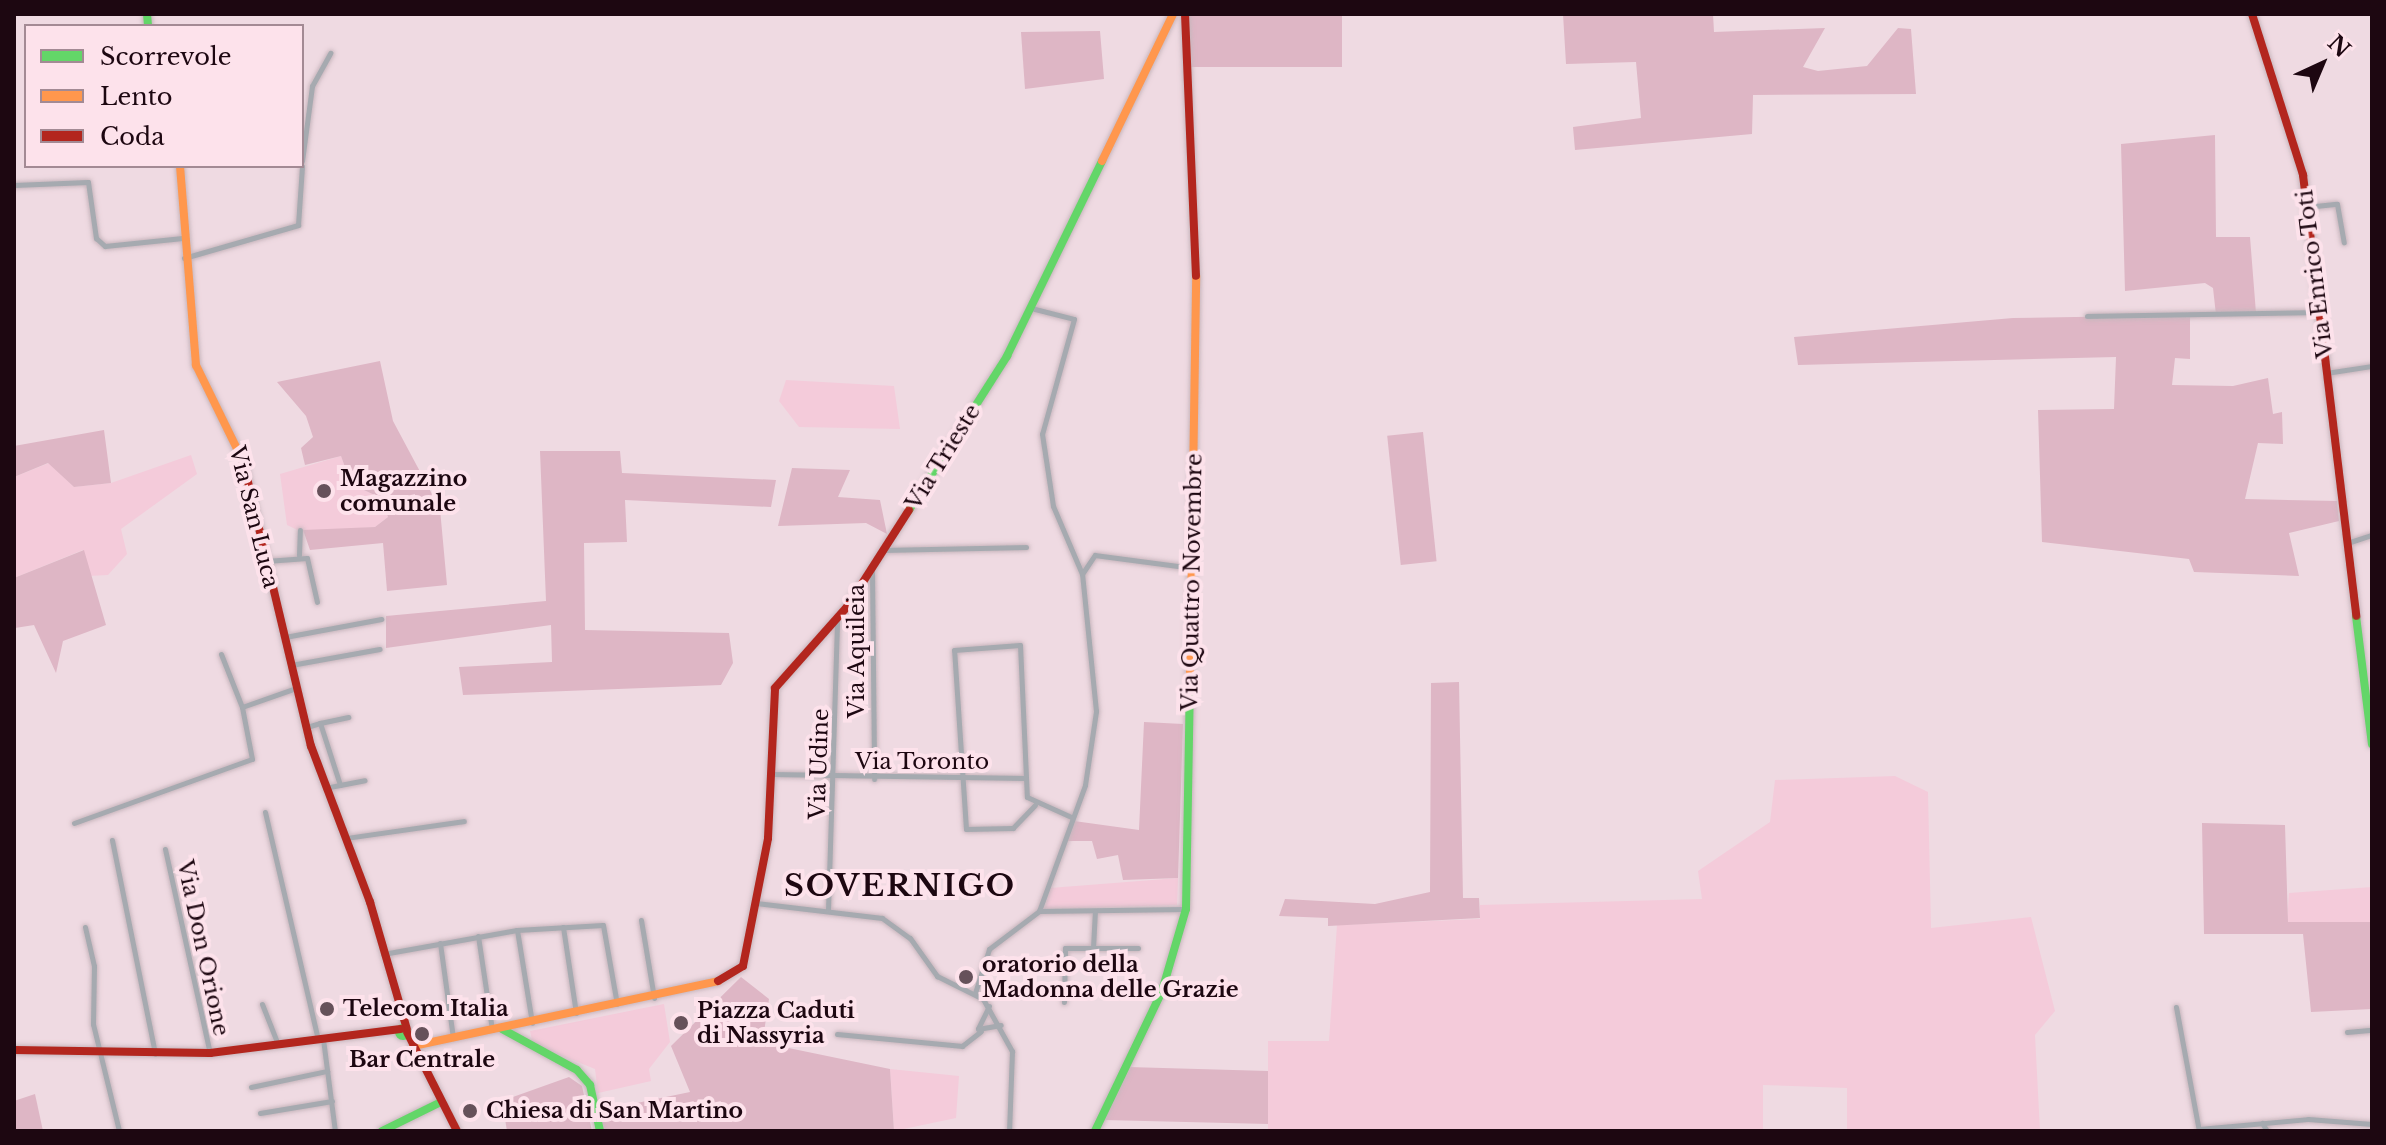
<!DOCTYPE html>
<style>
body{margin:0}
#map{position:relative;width:2386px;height:1145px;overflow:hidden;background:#efdae2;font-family:"Libre Baskerville",serif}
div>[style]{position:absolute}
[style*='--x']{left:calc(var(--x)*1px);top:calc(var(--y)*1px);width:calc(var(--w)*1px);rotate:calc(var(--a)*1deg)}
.built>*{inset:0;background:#f4cbda}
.green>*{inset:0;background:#deb6c5;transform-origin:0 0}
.roads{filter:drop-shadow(0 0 2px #c8b6bd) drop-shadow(0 0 2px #c8b6bd)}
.street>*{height:5px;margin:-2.5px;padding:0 2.5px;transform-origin:2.5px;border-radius:2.5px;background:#a6aab0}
.fast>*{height:8px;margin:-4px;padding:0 4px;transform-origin:4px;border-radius:4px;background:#63d668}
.fast>.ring{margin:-4px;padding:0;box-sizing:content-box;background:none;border:8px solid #63d668;border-radius:50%}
.slow>*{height:8px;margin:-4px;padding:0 4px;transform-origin:4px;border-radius:4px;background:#ff974d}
.jam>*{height:8px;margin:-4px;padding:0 4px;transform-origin:4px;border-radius:4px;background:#b3261e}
.dots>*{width:22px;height:22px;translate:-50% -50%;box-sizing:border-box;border:4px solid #fde2eb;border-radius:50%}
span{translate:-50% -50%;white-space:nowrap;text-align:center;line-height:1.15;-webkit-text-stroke:8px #fde2eb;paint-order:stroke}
.street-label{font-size:22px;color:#1d0711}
.poi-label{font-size:22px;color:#1d0711;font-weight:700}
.left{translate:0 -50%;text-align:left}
.district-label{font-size:30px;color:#1d0711;font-weight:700;letter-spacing:2px}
.frame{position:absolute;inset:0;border:16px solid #1d0711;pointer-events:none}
.legend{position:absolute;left:24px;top:24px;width:280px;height:144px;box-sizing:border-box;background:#fde2eb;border:2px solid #a38a94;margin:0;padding:10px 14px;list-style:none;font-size:24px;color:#1d0711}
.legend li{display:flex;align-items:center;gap:16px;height:40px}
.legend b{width:40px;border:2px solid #a38a94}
.north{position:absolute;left:2282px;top:24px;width:80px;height:80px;-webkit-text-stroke:6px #fde2eb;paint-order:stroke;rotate:44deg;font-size:22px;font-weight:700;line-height:32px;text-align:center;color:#1d0711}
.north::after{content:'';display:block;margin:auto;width:28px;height:36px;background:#1d0711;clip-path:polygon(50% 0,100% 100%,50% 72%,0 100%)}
</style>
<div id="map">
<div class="built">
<div style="clip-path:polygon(786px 380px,894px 386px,900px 429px,799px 427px,779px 401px)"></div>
<div style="clip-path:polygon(191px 455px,197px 474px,121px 529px,127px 554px,108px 575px,88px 576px,83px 550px,14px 578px,14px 477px,49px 463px,74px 487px,111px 483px)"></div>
<div style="clip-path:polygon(341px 456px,351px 484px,381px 498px,388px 517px,375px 527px,304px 533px,287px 525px,280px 474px)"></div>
<div style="clip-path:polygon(1895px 776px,1928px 792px,1931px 928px,2031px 917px,2055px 1011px,2035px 1035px,2040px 1131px,1847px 1131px,1847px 1088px,1763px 1085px,1763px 1131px,1268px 1131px,1268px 1041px,1329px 1041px,1337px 925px,1480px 919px,1480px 905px,1702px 899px,1698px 871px,1770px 822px,1775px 780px)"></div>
<div style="clip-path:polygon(1178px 878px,1177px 905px,1045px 909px,1050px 888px)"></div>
<div style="clip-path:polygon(2372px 887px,2372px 922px,2287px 922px,2289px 893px)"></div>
<div style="clip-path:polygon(664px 1004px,670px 1042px,649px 1069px,651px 1081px,598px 1093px,595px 1069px,533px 1044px,530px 1031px)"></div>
<div style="clip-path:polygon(890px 1069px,959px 1076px,956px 1118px,894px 1131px)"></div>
</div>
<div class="green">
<div style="left:1186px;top:14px;width:156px;height:53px"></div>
<div style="clip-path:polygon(1563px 14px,1713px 14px,1714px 32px,1825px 28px,1803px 67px,1818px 71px,1867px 66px,1898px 28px,1911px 29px,1916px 94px,1753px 95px,1752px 134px,1575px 150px,1573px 127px,1641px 118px,1636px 62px,1566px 64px)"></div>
<div style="clip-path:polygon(1100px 31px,1104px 79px,1025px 89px,1021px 32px)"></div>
<div style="clip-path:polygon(2215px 135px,2216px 237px,2250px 237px,2256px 313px,2216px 315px,2213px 288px,2205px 283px,2125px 291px,2121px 144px)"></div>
<div style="clip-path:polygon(2190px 315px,2190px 359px,2175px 358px,2172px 385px,2233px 386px,2268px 378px,2273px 414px,2282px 412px,2283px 444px,2258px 443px,2245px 499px,2337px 501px,2339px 521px,2289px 533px,2299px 576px,2194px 572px,2189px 559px,2042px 542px,2038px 410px,2114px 409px,2116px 357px,1798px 365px,1794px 337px,2013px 318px)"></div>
<div style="clip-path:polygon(380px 361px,393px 421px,440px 509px,447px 585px,387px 591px,383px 543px,310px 550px,303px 530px,375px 527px,388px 517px,381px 498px,351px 484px,341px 456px,305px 465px,301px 448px,313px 437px,306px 416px,277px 382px)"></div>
<div style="clip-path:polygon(104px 430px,111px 483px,74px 487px,48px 463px,14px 477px,14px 446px)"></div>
<div style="left:1423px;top:432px;width:130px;height:36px;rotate:84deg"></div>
<div style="clip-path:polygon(540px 451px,620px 451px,622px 473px,776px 480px,771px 507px,625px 500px,627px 542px,584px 543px,585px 630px,729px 633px,733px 663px,721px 685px,463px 695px,459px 667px,552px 662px,551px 625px,386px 648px,386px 616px,546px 601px)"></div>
<div style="clip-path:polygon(792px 468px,850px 470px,838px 497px,880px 500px,887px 534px,866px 523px,778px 526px)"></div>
<div style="clip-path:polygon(84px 550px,106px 625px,63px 641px,56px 673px,34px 625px,15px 628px,14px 578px)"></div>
<div style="clip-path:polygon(1459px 682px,1463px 898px,1479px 898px,1480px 918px,1328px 926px,1328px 918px,1279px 916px,1285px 899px,1375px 904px,1430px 892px,1431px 683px)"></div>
<div style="clip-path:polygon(1144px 722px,1183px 724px,1178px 878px,1123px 880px,1118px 855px,1097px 859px,1092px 841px,1065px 841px,1074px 821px,1139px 830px)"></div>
<div style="clip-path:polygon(2202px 823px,2285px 825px,2288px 922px,2372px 922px,2372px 1009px,2311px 1012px,2303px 934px,2204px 934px)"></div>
<div style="clip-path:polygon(741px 977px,769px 999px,764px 1032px,774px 1045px,890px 1069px,894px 1131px,601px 1131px,598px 1111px,690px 1092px,671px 1046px)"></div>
<div style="clip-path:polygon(1128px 1067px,1268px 1071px,1268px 1124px,1104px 1120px)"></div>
<div style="clip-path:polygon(569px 1077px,582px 1086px,592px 1131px,507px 1131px,502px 1101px)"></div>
<div style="clip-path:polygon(35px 1094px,43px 1131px,14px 1131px,14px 1101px)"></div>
</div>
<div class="roads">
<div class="street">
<div style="--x:302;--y:161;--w:76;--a:-82.4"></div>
<div style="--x:312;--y:86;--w:38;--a:-61"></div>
<div style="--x:14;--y:185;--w:74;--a:-2.3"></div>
<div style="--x:88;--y:182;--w:57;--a:81.9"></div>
<div style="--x:96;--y:238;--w:12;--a:42"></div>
<div style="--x:105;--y:246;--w:78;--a:-5.9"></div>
<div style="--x:2306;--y:207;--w:31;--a:-6"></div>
<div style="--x:2337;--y:204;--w:39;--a:80"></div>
<div style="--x:184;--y:258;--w:119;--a:-16.1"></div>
<div style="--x:298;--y:225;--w:59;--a:-86.1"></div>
<div style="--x:1031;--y:308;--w:44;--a:14.3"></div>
<div style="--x:1074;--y:319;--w:119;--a:105.5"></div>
<div style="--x:1042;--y:434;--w:73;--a:81.3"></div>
<div style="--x:1053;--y:506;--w:74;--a:66.9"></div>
<div style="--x:2087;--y:316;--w:232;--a:-1"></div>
<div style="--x:2326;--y:373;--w:47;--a:-8.7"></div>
<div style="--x:2347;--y:543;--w:26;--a:-18"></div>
<div style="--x:885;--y:550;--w:141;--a:-1.2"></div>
<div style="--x:299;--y:555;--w:25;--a:-88"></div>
<div style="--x:266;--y:561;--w:41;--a:-4.2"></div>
<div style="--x:307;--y:558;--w:45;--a:77.2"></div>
<div style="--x:872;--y:571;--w:208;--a:89.4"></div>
<div style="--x:285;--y:637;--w:98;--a:-10.6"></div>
<div style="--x:221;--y:654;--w:57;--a:68.4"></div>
<div style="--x:291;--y:665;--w:90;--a:-10.2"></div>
<div style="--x:320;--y:723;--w:29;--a:-12"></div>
<div style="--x:307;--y:727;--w:14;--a:-17"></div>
<div style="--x:320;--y:723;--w:65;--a:72.1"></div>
<div style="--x:340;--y:785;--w:15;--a:169"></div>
<div style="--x:771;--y:774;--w:255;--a:0.9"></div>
<div style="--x:340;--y:785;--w:25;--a:-11"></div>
<div style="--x:1035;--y:805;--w:32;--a:134"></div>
<div style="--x:1013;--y:828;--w:47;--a:178.8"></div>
<div style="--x:966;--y:829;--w:179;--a:-93.8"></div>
<div style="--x:954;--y:650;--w:66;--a:-4.3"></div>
<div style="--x:1020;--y:645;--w:152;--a:87.4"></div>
<div style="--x:1027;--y:797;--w:48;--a:24.4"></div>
<div style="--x:265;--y:812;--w:234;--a:76.9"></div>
<div style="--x:74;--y:823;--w:189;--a:-19.8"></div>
<div style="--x:252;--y:759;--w:53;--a:-100.9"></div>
<div style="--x:242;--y:707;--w:57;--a:-19.4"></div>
<div style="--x:346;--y:838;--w:119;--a:-8.2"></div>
<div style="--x:112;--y:840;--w:218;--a:78.6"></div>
<div style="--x:165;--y:849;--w:209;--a:77.6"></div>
<div style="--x:756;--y:903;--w:127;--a:6.8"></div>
<div style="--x:882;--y:918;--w:34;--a:36"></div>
<div style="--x:910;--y:938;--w:47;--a:54.6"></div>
<div style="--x:937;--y:976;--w:51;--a:26.6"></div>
<div style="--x:983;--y:999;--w:60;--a:60.9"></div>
<div style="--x:1012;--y:1051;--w:80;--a:92.1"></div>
<div style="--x:828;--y:910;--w:291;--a:-88.2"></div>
<div style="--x:1039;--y:911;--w:147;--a:-0.8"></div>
<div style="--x:641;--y:920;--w:79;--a:80.5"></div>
<div style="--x:85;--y:927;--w:40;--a:77"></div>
<div style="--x:94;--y:966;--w:58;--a:91"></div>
<div style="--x:93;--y:1024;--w:110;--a:76.3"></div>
<div style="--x:563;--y:927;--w:87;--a:81.4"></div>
<div style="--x:517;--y:930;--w:94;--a:80.8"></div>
<div style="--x:478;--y:936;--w:95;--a:81.5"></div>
<div style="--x:440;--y:943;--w:96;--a:82.2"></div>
<div style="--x:1093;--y:948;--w:45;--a:0"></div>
<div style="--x:383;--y:954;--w:136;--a:-10.2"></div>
<div style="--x:517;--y:930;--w:86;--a:-3.3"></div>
<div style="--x:603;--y:925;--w:80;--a:80"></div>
<div style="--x:975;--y:993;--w:46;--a:-72.3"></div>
<div style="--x:989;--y:949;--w:63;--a:-37.2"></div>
<div style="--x:1039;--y:911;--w:134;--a:-69.9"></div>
<div style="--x:1085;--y:785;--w:75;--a:-81.5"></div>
<div style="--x:1096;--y:711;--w:138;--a:-95.8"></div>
<div style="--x:1082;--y:574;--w:23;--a:-56"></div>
<div style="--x:1095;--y:555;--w:98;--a:7.6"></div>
<div style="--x:1064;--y:1002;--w:54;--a:-88.9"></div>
<div style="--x:1065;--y:948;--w:28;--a:0"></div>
<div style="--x:1093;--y:948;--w:37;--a:-87"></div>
<div style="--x:262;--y:1004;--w:41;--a:68.5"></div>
<div style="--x:989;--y:1006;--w:25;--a:116"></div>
<div style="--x:978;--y:1029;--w:23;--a:-10"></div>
<div style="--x:2176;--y:1007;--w:126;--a:79.5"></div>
<div style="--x:2347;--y:1032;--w:25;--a:-5"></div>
<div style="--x:837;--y:1034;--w:126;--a:5.5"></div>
<div style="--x:962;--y:1046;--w:24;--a:-38"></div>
<div style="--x:323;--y:1039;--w:93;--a:82.6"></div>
<div style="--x:251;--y:1087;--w:78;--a:-11.9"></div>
<div style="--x:260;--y:1113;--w:73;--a:-9.5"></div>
<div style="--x:2262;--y:1123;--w:9;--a:58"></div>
<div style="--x:2199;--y:1129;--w:109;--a:-5.2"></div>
<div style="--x:2308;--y:1119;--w:64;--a:4.5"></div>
</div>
<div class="fast">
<div style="--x:147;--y:14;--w:12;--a:85"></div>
<div style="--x:909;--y:510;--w:183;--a:-57.5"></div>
<div style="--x:1007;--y:356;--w:217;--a:-64"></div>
<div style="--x:2356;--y:616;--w:129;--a:82.9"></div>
<div class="ring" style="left:399px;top:1028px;width:0;height:0"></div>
<div style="--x:502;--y:1029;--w:85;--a:28.7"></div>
<div style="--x:577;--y:1070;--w:20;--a:49"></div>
<div style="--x:590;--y:1085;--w:47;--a:77.7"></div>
<div style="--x:382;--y:1131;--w:64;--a:-26.2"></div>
<div style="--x:1095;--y:1131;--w:155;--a:-64.4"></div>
<div style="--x:1162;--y:991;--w:85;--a:-73.7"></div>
<div style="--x:1186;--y:909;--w:237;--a:-89"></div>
</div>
<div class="slow">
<div style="--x:1102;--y:161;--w:163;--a:-64.2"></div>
<div style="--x:180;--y:166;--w:200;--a:85.4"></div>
<div style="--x:196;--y:365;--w:107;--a:63.9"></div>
<div style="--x:1190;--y:672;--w:396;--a:-89.1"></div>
<div style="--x:413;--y:1046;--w:312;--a:-12"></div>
</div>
<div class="jam">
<div style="--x:1185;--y:14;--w:262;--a:87.6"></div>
<div style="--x:2252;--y:14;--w:169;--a:72.4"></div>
<div style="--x:2303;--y:175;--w:444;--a:83.1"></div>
<div style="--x:243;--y:461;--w:293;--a:76.6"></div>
<div style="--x:311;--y:746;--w:167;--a:69.3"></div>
<div style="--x:370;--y:902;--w:132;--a:73.8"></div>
<div style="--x:718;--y:981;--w:29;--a:-31"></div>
<div style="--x:743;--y:966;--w:130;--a:-78.9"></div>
<div style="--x:768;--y:838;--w:150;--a:-87.3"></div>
<div style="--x:775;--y:688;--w:108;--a:-48.4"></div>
<div style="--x:847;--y:607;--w:115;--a:-57.4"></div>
<div style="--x:407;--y:1032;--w:111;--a:63.2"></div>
<div style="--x:14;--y:1050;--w:196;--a:0.9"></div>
<div style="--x:210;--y:1053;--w:192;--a:-7.2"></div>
</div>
</div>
<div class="dots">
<div style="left:324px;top:491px;background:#66515a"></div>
<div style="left:966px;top:977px;background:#66515a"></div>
<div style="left:327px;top:1009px;background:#66515a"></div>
<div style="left:681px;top:1023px;background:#66515a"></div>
<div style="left:422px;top:1034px;background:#66515a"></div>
<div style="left:470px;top:1111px;background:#66515a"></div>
</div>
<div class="street-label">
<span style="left:2315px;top:274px;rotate:-97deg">Via Enrico Toti</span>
<span style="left:943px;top:457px;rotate:-58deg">Via Trieste</span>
<span style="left:254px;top:517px;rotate:76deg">Via San Luca</span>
<span style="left:1192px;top:582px;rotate:-89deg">Via Quattro Novembre</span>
<span style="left:857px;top:651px;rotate:-90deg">Via Aquileia</span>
<span style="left:922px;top:762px">Via Toronto</span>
<span style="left:819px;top:764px;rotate:-88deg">Via Udine</span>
<span style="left:203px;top:948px;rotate:78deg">Via Don Orione</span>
</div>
<div class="poi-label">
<span class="left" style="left:340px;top:491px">Magazzino<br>comunale</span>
<span class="left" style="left:982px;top:977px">oratorio della<br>Madonna delle Grazie</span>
<span class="left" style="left:343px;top:1009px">Telecom Italia</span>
<span class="left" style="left:697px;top:1023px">Piazza Caduti<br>di Nassyria</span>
<span style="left:422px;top:1060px">Bar Centrale</span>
<span class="left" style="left:486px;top:1111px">Chiesa di San Martino</span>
</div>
<div class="district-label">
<span style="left:900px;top:886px">SOVERNIGO</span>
</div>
<div class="frame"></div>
<ul class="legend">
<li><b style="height:10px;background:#63d668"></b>Scorrevole</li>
<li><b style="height:10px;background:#ff974d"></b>Lento</li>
<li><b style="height:10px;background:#b3261e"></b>Coda</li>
</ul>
<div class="north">N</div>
</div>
